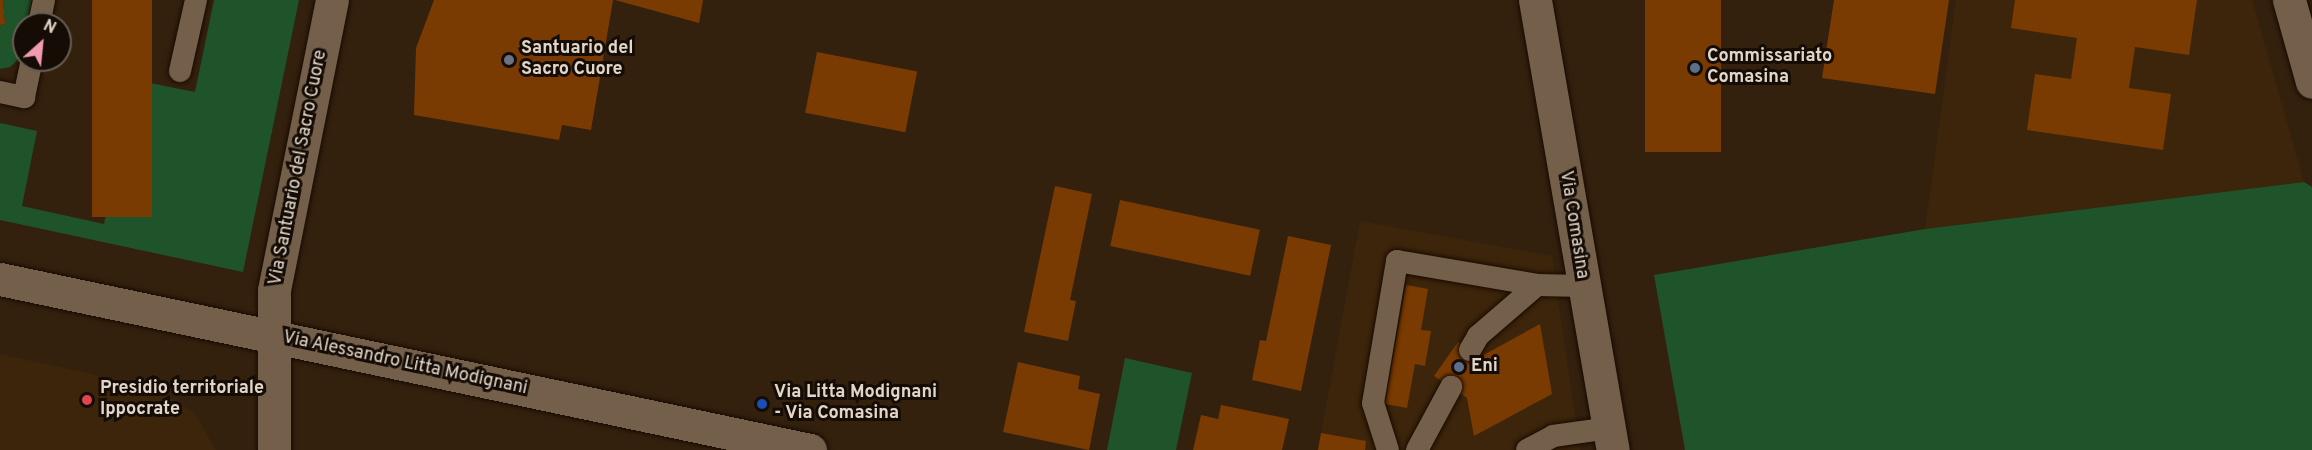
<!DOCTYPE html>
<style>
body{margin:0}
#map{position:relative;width:2312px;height:450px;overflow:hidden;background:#33210e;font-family:Overpass,sans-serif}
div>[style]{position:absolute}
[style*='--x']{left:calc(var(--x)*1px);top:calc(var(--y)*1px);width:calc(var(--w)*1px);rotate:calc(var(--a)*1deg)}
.built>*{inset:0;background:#3c250b}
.green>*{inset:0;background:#1f5329}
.building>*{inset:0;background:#7a3b02;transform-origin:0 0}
.roads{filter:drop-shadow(0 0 2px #1a0a00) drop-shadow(0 0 2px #1a0a00)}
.lane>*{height:22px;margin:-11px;padding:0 11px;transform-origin:11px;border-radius:11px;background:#735f4a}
.street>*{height:33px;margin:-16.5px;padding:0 16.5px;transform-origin:16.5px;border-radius:16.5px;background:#735f4a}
.secondary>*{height:33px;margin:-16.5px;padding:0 16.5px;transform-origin:16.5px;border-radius:16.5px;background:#735f4a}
.dots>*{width:16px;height:16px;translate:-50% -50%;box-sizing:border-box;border:3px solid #150d05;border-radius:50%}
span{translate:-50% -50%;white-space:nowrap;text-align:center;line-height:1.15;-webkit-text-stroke:6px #150d05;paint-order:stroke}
.poi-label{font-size:18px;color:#e2d6ca;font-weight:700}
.left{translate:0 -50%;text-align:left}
.street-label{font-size:18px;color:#e2d6ca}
.north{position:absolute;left:12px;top:12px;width:60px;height:60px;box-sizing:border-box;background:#150d05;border:2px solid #675d54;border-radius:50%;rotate:27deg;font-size:16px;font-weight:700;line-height:24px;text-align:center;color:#e2d6ca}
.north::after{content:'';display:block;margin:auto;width:21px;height:27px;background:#f29aaf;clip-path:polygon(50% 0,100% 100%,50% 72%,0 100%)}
</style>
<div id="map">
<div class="built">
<div style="clip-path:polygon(1956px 0,2252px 0,2304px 182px,1925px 229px)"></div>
<div style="clip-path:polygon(1360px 221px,1552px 256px,1580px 450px,1318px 450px)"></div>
<div style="clip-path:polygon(0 354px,152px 387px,194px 412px,216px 450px,0 450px)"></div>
</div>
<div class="green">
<div style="clip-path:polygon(3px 0,32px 0,28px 24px,24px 24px,23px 55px,10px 67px,0 69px,0 25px,5px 24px)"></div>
<div style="clip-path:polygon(214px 0,299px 0,243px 272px,0 220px,0 123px,37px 131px,22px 206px,104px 224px,135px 80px,195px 92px)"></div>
<div style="clip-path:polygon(2304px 182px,2312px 187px,2312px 450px,1685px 450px,1654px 275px,1925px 229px)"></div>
<div style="clip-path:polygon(1125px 358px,1192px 373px,1176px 450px,1107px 450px)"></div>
</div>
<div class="building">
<div style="clip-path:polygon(0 0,3px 0,5px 24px,0 25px)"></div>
<div style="left:92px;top:0;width:60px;height:217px"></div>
<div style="clip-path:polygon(434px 0,613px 0,591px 130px,562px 125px,559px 140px,414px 115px,416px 48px)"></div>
<div style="clip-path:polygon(615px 0,703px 0,699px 23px)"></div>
<div style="left:1645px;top:0;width:76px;height:152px"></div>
<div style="clip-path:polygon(1834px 0,1949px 0,1935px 94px,1822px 78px)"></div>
<div style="clip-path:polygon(2015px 0,2197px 0,2189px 55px,2135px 47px,2129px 88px,2171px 94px,2163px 150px,2027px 130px,2035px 74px,2071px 79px,2077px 38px,2011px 28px)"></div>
<div style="left:817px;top:52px;width:102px;height:62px;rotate:11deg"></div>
<div style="clip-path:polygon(1055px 186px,1092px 194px,1070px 300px,1076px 301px,1068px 341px,1024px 332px)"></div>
<div style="left:1120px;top:200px;width:143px;height:47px;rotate:12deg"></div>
<div style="clip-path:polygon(1288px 236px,1331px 245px,1301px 391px,1252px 380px,1260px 340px,1266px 341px)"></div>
<div style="clip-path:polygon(1406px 285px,1428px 289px,1421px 330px,1431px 331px,1425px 366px,1415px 364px,1407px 408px,1385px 404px)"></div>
<div style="clip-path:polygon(1540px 324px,1552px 394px,1474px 436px,1467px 398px,1434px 376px,1458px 342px,1480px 357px)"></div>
<div style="clip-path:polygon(1018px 362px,1080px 376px,1078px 389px,1100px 394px,1089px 450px,1003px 432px)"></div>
<div style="clip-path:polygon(1221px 405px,1289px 419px,1282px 450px,1193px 450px,1201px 415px,1218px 419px)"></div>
<div style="clip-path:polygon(1321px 433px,1366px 441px,1365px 450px,1318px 450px)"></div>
</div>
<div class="roads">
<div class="lane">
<div style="--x:39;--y:24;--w:25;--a:-78"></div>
<div style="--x:180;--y:71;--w:73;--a:-77.3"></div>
<div style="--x:0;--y:92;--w:25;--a:12"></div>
<div style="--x:24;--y:97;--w:38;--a:-78"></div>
<div style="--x:1470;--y:350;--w:16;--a:-60"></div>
<div style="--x:1478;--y:336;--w:78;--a:-40.8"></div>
<div style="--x:1388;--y:450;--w:49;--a:-107.7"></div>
<div style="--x:1373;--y:403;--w:144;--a:-80.4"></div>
<div style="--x:1397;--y:261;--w:142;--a:9.7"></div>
<div style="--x:1537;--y:285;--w:46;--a:1.2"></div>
<div style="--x:1417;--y:450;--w:72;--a:-61.6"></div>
<div style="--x:1527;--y:450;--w:30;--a:-28"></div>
<div style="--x:1553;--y:436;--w:58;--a:-8"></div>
</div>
<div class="street">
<div style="--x:2289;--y:0;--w:85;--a:74.3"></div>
<div style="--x:274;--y:450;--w:160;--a:-90"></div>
<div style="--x:274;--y:290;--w:296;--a:-78.7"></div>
</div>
<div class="secondary">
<div style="--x:1535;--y:0;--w:457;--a:80.2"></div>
<div style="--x:0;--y:279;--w:828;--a:11.92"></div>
</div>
</div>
<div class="dots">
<div style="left:509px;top:60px;background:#6b7280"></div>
<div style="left:1695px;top:68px;background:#5c6f8a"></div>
<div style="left:1459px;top:367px;background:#5c6f8a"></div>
<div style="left:87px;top:400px;background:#e0444e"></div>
<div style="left:762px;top:404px;background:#1a4fb4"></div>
</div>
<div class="poi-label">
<span class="left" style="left:521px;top:60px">Santuario del<br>Sacro Cuore</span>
<span class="left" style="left:1707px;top:68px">Commissariato<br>Comasina</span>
<span class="left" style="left:1471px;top:367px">Eni</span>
<span class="left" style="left:100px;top:400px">Presidio territoriale<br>Ippocrate</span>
<span class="left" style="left:774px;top:404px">Via Litta Modignani<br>- Via Comasina</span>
</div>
<div class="street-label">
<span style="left:299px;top:168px;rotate:-79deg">Via Santuario del Sacro Cuore</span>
<span style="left:1573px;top:225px;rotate:81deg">Via Comasina</span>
<span style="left:405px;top:364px;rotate:12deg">Via Alessandro Litta Modignani</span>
</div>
<div class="north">N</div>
</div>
